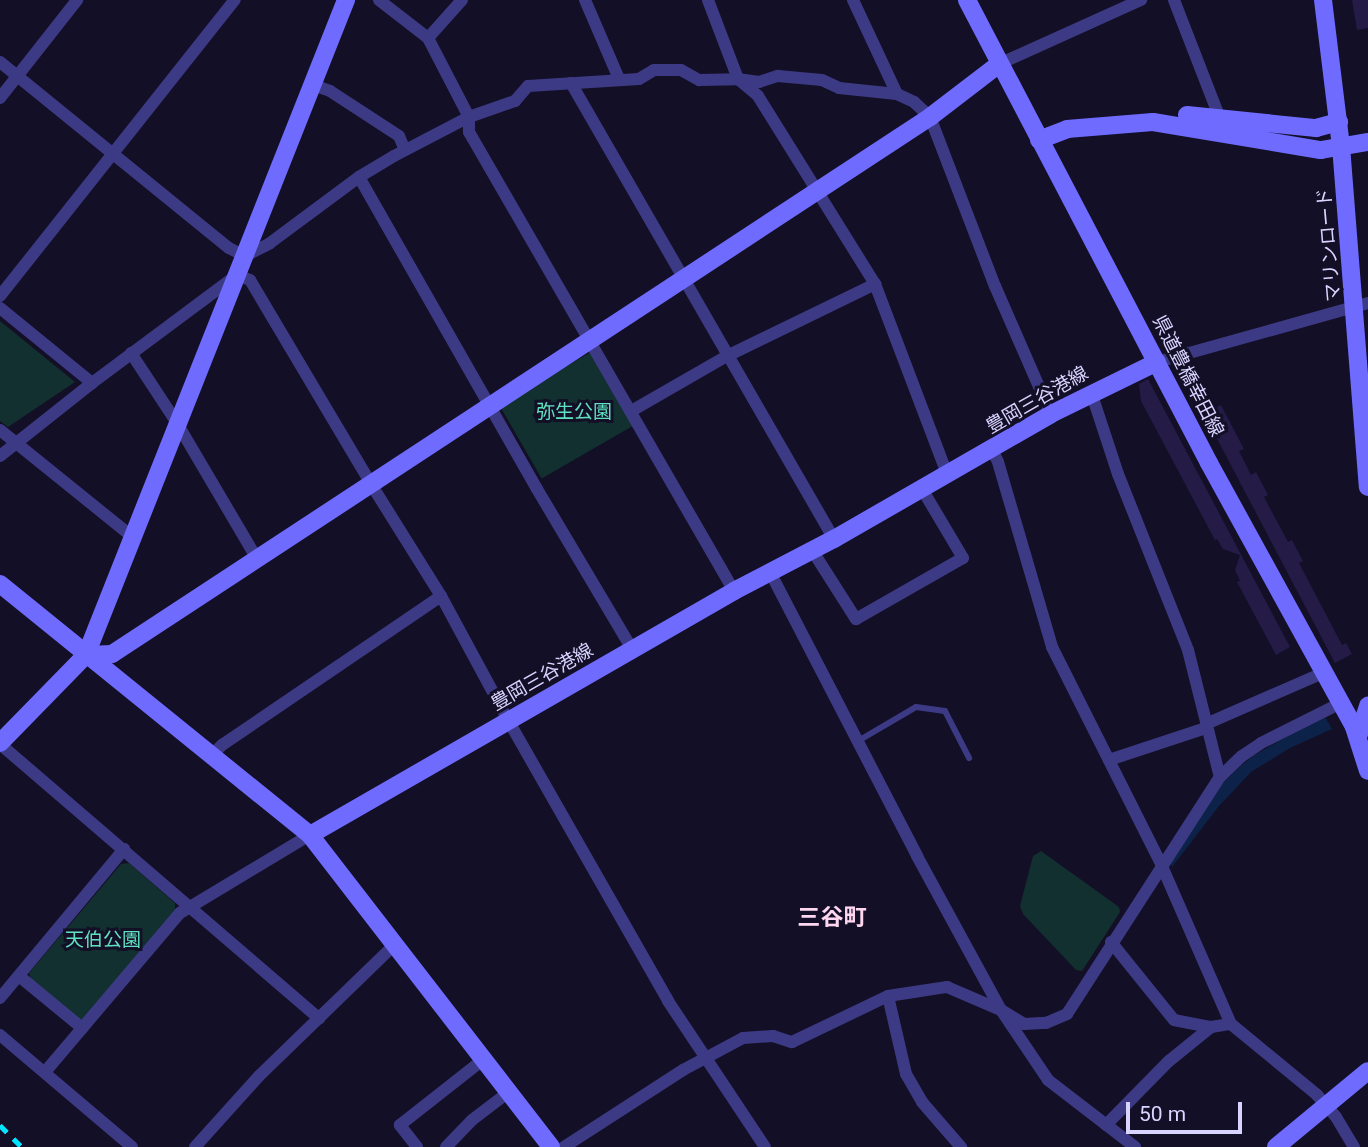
<!DOCTYPE html>
<meta charset="utf-8">
<style>
body{margin:0}
#map{position:relative;width:1368px;height:1147px;overflow:hidden;background:#130f26;font-family:Roboto,"Noto Sans JP",sans-serif}
div>[style]{position:absolute}
[style*='--x']{left:calc(var(--x)*1px);top:calc(var(--y)*1px);width:calc(var(--w)*1px);rotate:calc(var(--a)*1deg)}
.green>*{inset:0;background:#12302f;transform-origin:0 0}
.water>*{inset:0;background:#0c2248}
.building>*{inset:0;background:#241b47}
.lane>*{height:6px;margin:-3px;padding:0 3px;transform-origin:3px;border-radius:3px;background:#3d3a85}
.street>*{height:12px;margin:-6px;padding:0 6px;transform-origin:6px;border-radius:6px;background:#3d3a85}
.secondary>*{height:18px;margin:-9px;padding:0 9px;transform-origin:9px;border-radius:9px;background:#6f6bff}
.rail>*{height:4.5px;margin-top:-2.25px;transform-origin:0;background:repeating-linear-gradient(90deg,#00e5ff 0 10px,transparent 0 19px)}
span{translate:-50% -50%;white-space:nowrap;text-align:center;line-height:1.15;-webkit-text-stroke:6px #130f26;paint-order:stroke}
.street-label{font-size:19px;color:#d9d4ff}
.park-label{font-size:19px;color:#5fe0c0}
.quarter-label{font-size:23px;color:#ffd6f0;font-weight:700}
.scale{position:absolute;left:1126px;top:1102px;width:116px;height:32px;box-sizing:border-box;border:4px solid #d9d4ff;border-top:0;padding-left:9px;font-size:21px;line-height:24px;white-space:nowrap;color:#d9d4ff;-webkit-text-stroke:5px #130f26;paint-order:stroke}
</style>
<div id="map">
<div class="green">
<div style="clip-path:polygon(0 321px,75px 382px,8px 427px,0 421px)"></div>
<div style="left:591px;top:352px;width:85px;height:106px;rotate:60deg"></div>
<div style="clip-path:polygon(1041px 851px,1119px 907px,1120px 912px,1082px 971px,1076px 970px,1023px 914px,1020px 906px,1033px 856px)"></div>
<div style="clip-path:polygon(129px 863px,175px 903px,175px 912px,84px 1020px,76px 1019px,31px 981px,29px 973px,121px 864px)"></div>
</div>
<div class="water">
<div style="clip-path:polygon(1324px 715px,1332px 729px,1290px 748px,1251px 772px,1219px 806px,1172px 867px,1168px 859px,1220px 786px,1237px 769px,1253px 756px)"></div>
</div>
<div class="building">
<div style="clip-path:polygon(1352px 0,1368px 0,1368px 28px,1357px 30px)"></div>
<div style="clip-path:polygon(1148px 379px,1290px 647px,1276px 655px,1237px 582px,1240px 581px,1235px 570px,1240px 555px,1223px 549px,1217px 539px,1215px 540px,1141px 401px,1139px 384px)"></div>
<div style="clip-path:polygon(1221px 405px,1244px 449px,1239px 451px,1251px 475px,1256px 472px,1268px 495px,1264px 497px,1288px 542px,1292px 540px,1303px 561px,1299px 563px,1342px 645px,1346px 643px,1352px 654px,1335px 663px,1204px 414px)"></div>
</div>
<div class="lane">
<div style="--x:858;--y:741;--w:67;--a:-30.4"></div>
<div style="--x:916;--y:707;--w:29;--a:8"></div>
<div style="--x:945;--y:711;--w:53;--a:62.9"></div>
</div>
<div class="street">
<div style="--x:379;--y:0;--w:62;--a:37.8"></div>
<div style="--x:428;--y:38;--w:89;--a:62.6"></div>
<div style="--x:469;--y:117;--w:15;--a:90"></div>
<div style="--x:469;--y:132;--w:530;--a:60"></div>
<div style="--x:585;--y:0;--w:86;--a:66.7"></div>
<div style="--x:708;--y:0;--w:85;--a:69.2"></div>
<div style="--x:738;--y:79;--w:26;--a:40"></div>
<div style="--x:758;--y:96;--w:221;--a:58.1"></div>
<div style="--x:875;--y:284;--w:203;--a:69.2"></div>
<div style="--x:853;--y:0;--w:104;--a:64.9"></div>
<div style="--x:1174;--y:0;--w:133;--a:68.8"></div>
<div style="--x:428;--y:38;--w:51;--a:-48.2"></div>
<div style="--x:0;--y:62;--w:295;--a:39.1"></div>
<div style="--x:229;--y:248;--w:18;--a:27"></div>
<div style="--x:245;--y:256;--w:28;--a:-27"></div>
<div style="--x:270;--y:243;--w:111;--a:-36.6"></div>
<div style="--x:359;--y:177;--w:41;--a:-31"></div>
<div style="--x:394;--y:156;--w:85;--a:-27.5"></div>
<div style="--x:469;--y:117;--w:49;--a:-19.2"></div>
<div style="--x:515;--y:101;--w:20;--a:-49"></div>
<div style="--x:528;--y:86;--w:111;--a:-3.6"></div>
<div style="--x:639;--y:79;--w:17;--a:-31"></div>
<div style="--x:654;--y:70;--w:27;--a:0"></div>
<div style="--x:681;--y:70;--w:21;--a:29"></div>
<div style="--x:699;--y:80;--w:39;--a:-1"></div>
<div style="--x:738;--y:79;--w:21;--a:8"></div>
<div style="--x:759;--y:82;--w:20;--a:-18"></div>
<div style="--x:778;--y:76;--w:44;--a:5.2"></div>
<div style="--x:822;--y:80;--w:19;--a:25"></div>
<div style="--x:839;--y:88;--w:58;--a:5.9"></div>
<div style="--x:897;--y:94;--w:19;--a:25"></div>
<div style="--x:914;--y:102;--w:22;--a:43"></div>
<div style="--x:930;--y:117;--w:181;--a:69"></div>
<div style="--x:995;--y:286;--w:140;--a:66.4"></div>
<div style="--x:999;--y:64;--w:156;--a:-24.3"></div>
<div style="--x:571;--y:83;--w:526;--a:60.03"></div>
<div style="--x:313;--y:85;--w:18;--a:19"></div>
<div style="--x:330;--y:91;--w:82;--a:33.1"></div>
<div style="--x:399;--y:136;--w:15;--a:67"></div>
<div style="--x:0;--y:98;--w:125;--a:-51.8"></div>
<div style="--x:359;--y:177;--w:359;--a:60.3"></div>
<div style="--x:537;--y:489;--w:186;--a:59.3"></div>
<div style="--x:0;--y:296;--w:378;--a:-51.6"></div>
<div style="--x:0;--y:308;--w:119;--a:39.2"></div>
<div style="--x:131;--y:353;--w:84;--a:56.7"></div>
<div style="--x:177;--y:423;--w:158;--a:59.5"></div>
<div style="--x:1157;--y:362;--w:219;--a:-15.6"></div>
<div style="--x:1091;--y:392;--w:86;--a:71.8"></div>
<div style="--x:1118;--y:474;--w:189;--a:68.3"></div>
<div style="--x:1188;--y:650;--w:131;--a:75.9"></div>
<div style="--x:633;--y:410;--w:108;--a:-29.9"></div>
<div style="--x:727;--y:356;--w:165;--a:-25.9"></div>
<div style="--x:0;--y:430;--w:172;--a:38.9"></div>
<div style="--x:992;--y:450;--w:13;--a:63"></div>
<div style="--x:998;--y:462;--w:193;--a:73.7"></div>
<div style="--x:1052;--y:647;--w:243;--a:63.3"></div>
<div style="--x:1161;--y:864;--w:175;--a:66.4"></div>
<div style="--x:1231;--y:1024;--w:112;--a:39.5"></div>
<div style="--x:1317;--y:1095;--w:29;--a:49"></div>
<div style="--x:1336;--y:1117;--w:35;--a:59"></div>
<div style="--x:0;--y:456;--w:117;--a:-38.4"></div>
<div style="--x:92;--y:383;--w:181;--a:-36.7"></div>
<div style="--x:237;--y:275;--w:14;--a:21"></div>
<div style="--x:250;--y:280;--w:237;--a:59.3"></div>
<div style="--x:371;--y:484;--w:132;--a:58"></div>
<div style="--x:441;--y:596;--w:141;--a:61.6"></div>
<div style="--x:508;--y:720;--w:323;--a:60.3"></div>
<div style="--x:668;--y:1001;--w:175;--a:56.4"></div>
<div style="--x:812;--y:550;--w:82;--a:57.5"></div>
<div style="--x:856;--y:619;--w:123;--a:-29.7"></div>
<div style="--x:963;--y:558;--w:80;--a:-120.7"></div>
<div style="--x:770;--y:572;--w:320;--a:62.6"></div>
<div style="--x:917;--y:856;--w:175;--a:61.4"></div>
<div style="--x:1001;--y:1010;--w:84;--a:56.1"></div>
<div style="--x:1048;--y:1080;--w:110;--a:37.6"></div>
<div style="--x:1206;--y:724;--w:130;--a:-23.6"></div>
<div style="--x:0;--y:744;--w:421;--a:40.7"></div>
<div style="--x:213;--y:754;--w:13;--a:-45"></div>
<div style="--x:222;--y:745;--w:265;--a:-34.2"></div>
<div style="--x:1109;--y:760;--w:102;--a:-18.3"></div>
<div style="--x:1111;--y:942;--w:100;--a:51.1"></div>
<div style="--x:1174;--y:1020;--w:38;--a:11"></div>
<div style="--x:19;--y:976;--w:82;--a:39.5"></div>
<div style="--x:888;--y:996;--w:80;--a:77"></div>
<div style="--x:906;--y:1074;--w:32;--a:60"></div>
<div style="--x:922;--y:1102;--w:60;--a:49.1"></div>
<div style="--x:0;--y:998;--w:194;--a:-50.2"></div>
<div style="--x:0;--y:1035;--w:173;--a:40.3"></div>
<div style="--x:45;--y:1072;--w:209;--a:-49.7"></div>
<div style="--x:180;--y:913;--w:152;--a:-31"></div>
<div style="--x:1106;--y:1125;--w:90;--a:-45.5"></div>
<div style="--x:1169;--y:1061;--w:54;--a:-39"></div>
<div style="--x:1211;--y:1027;--w:20;--a:-9"></div>
<div style="--x:195;--y:1147;--w:96;--a:-48"></div>
<div style="--x:259;--y:1076;--w:190;--a:-44.1"></div>
<div style="--x:417;--y:1147;--w:28;--a:-128"></div>
<div style="--x:400;--y:1125;--w:108;--a:-38.2"></div>
<div style="--x:446;--y:1147;--w:37;--a:-46"></div>
<div style="--x:472;--y:1120;--w:48;--a:-37.3"></div>
<div style="--x:564;--y:1147;--w:142;--a:-32.9"></div>
<div style="--x:683;--y:1070;--w:68;--a:-28.1"></div>
<div style="--x:743;--y:1038;--w:30;--a:-4"></div>
<div style="--x:773;--y:1036;--w:20;--a:18"></div>
<div style="--x:792;--y:1042;--w:106;--a:-25.6"></div>
<div style="--x:888;--y:996;--w:60;--a:-8.7"></div>
<div style="--x:947;--y:987;--w:59;--a:23.1"></div>
<div style="--x:1001;--y:1010;--w:27;--a:31"></div>
<div style="--x:1024;--y:1024;--w:22;--a:-3"></div>
<div style="--x:1046;--y:1023;--w:23;--a:-23"></div>
<div style="--x:1067;--y:1014;--w:282;--a:-57.2"></div>
<div style="--x:1220;--y:777;--w:30;--a:-44"></div>
<div style="--x:1242;--y:756;--w:23;--a:-34"></div>
<div style="--x:1261;--y:743;--w:89;--a:-26.6"></div>
</div>
<div class="secondary">
<div style="--x:967;--y:0;--w:522;--a:62.4"></div>
<div style="--x:1209;--y:463;--w:301;--a:61.2"></div>
<div style="--x:1354;--y:727;--w:46;--a:72.3"></div>
<div style="--x:1323;--y:0;--w:147;--a:83"></div>
<div style="--x:1341;--y:146;--w:342;--a:85.5"></div>
<div style="--x:1187;--y:115;--w:130;--a:5.8"></div>
<div style="--x:1316;--y:128;--w:24;--a:-15"></div>
<div style="--x:1039;--y:140;--w:30;--a:-21"></div>
<div style="--x:1067;--y:129;--w:86;--a:-4.7"></div>
<div style="--x:1153;--y:122;--w:170;--a:9.5"></div>
<div style="--x:1321;--y:150;--w:48;--a:-9.7"></div>
<div style="--x:0;--y:584;--w:399;--a:39"></div>
<div style="--x:310;--y:835;--w:394;--a:52.3"></div>
<div style="--x:86;--y:655;--w:26;--a:-2"></div>
<div style="--x:112;--y:654;--w:979;--a:-33.28"></div>
<div style="--x:930;--y:117;--w:87;--a:-37.5"></div>
<div style="--x:1358;--y:737;--w:33;--a:-72"></div>
<div style="--x:0;--y:743;--w:123;--a:-45.7"></div>
<div style="--x:86;--y:655;--w:705;--a:-68.35"></div>
<div style="--x:310;--y:835;--w:489;--a:-29.9"></div>
<div style="--x:734;--y:591;--w:113;--a:-27.5"></div>
<div style="--x:834;--y:539;--w:250;--a:-29.9"></div>
<div style="--x:1051;--y:414;--w:118;--a:-26.1"></div>
<div style="--x:1276;--y:1147;--w:119;--a:-39.6"></div>
</div>
<div class="rail">
<div style="--x:0;--y:1125;--w:31;--a:45"></div>
</div>
<div class="street-label">
<span style="left:1329px;top:245px;rotate:-95deg">マリンロード</span>
<span style="left:1188px;top:376px;rotate:63deg">県道豊橋幸田線</span>
<span style="left:1037px;top:400px;rotate:-30deg">豊岡三谷港線</span>
<span style="left:542px;top:677px;rotate:-30deg">豊岡三谷港線</span>
</div>
<div class="park-label">
<span style="left:574px;top:412px">弥生公園</span>
<span style="left:103px;top:940px">天伯公園</span>
</div>
<div class="quarter-label">
<span style="left:832px;top:918px">三谷町</span>
</div>
<div class="scale">50 m</div>
</div>
